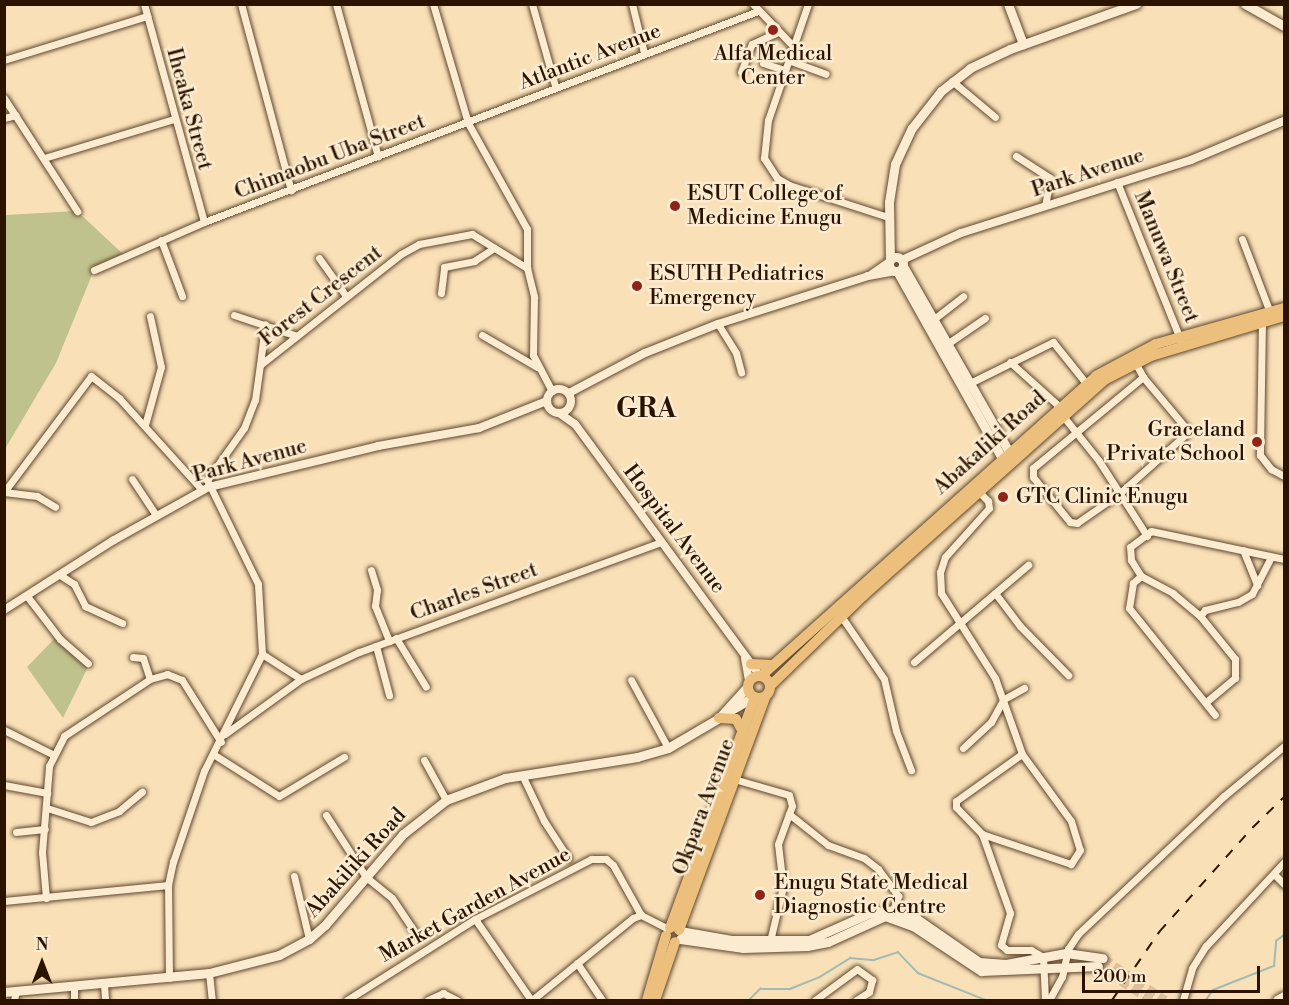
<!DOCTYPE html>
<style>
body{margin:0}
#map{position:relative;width:1289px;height:1005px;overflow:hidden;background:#f9e0b7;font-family:"Libre Bodoni",serif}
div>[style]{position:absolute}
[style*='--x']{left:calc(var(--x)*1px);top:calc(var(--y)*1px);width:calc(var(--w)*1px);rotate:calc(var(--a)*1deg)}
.green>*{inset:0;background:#c0c28d}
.stream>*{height:1.5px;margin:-0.75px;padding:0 0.75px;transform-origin:0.75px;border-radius:0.75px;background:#a0bbb6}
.secondary-tunnel>*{height:9px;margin-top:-4.5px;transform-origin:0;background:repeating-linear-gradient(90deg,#dac19c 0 9px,transparent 0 13.5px)}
.roads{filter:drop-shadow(0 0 2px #5e462e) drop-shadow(0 0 2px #5e462e)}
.minor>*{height:7px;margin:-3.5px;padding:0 3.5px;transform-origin:3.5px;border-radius:3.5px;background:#fbebd0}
.tertiary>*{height:8px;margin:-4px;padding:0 4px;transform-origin:4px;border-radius:4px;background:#fbebd0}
.tertiary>.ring{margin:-4px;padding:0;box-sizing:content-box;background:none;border:8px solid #fbebd0;border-radius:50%}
.secondary>*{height:9px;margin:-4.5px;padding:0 4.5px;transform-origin:4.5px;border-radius:4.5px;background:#fbebd0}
.secondary>.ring{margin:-4.5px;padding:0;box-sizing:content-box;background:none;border:9px solid #fbebd0;border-radius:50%}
.primary>*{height:10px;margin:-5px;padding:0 5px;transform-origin:5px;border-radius:5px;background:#ecc07c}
.primary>.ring{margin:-5px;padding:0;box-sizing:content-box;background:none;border:10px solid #ecc07c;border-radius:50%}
.rail>*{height:1.5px;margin-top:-0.75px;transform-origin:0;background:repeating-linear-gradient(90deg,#2b1300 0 10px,transparent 0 20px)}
.dots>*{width:16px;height:16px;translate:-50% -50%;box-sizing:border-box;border:3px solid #fbebd0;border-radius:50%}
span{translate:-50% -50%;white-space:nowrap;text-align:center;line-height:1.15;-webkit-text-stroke:5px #fbebd0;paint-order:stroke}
.poi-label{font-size:21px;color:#2b1300}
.left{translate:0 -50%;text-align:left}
.right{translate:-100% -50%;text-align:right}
.street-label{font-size:21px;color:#2b1300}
.district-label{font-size:27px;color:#2b1300;font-weight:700}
.frame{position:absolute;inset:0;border:6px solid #2b1300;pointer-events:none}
.north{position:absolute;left:12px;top:933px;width:60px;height:60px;-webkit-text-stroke:4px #fbebd0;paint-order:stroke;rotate:0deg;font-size:16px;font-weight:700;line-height:24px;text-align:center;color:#2b1300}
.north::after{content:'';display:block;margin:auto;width:21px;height:27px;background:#2b1300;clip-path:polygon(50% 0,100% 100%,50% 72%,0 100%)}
.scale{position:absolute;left:1082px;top:966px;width:178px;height:27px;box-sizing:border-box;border:3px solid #2b1300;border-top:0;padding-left:8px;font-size:18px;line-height:21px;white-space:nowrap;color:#2b1300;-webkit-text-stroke:4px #fbebd0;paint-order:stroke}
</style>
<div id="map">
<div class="green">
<div style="clip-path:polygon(77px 211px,125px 256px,94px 270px,56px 363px,5px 449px,5px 215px)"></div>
<div style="clip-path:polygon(55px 638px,88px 667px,63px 718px,27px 667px)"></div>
</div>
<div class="stream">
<div style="--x:749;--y:1000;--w:16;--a:-45"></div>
<div style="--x:760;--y:989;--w:30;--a:0"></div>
<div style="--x:790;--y:989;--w:32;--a:-22"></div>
<div style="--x:820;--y:977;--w:36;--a:-32"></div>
<div style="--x:850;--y:958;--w:24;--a:5"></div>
<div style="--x:874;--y:960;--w:25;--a:-18"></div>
<div style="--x:898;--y:952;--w:29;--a:46"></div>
<div style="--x:918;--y:973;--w:73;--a:21.7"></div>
<div style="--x:1206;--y:1000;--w:12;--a:-55"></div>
<div style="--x:1213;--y:990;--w:66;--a:-21.5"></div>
<div style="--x:1274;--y:966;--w:25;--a:-85"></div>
<div style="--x:1276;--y:941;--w:10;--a:-37"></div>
</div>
<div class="secondary-tunnel">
<div style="--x:1103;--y:958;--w:75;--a:34.1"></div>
<div style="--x:1098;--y:966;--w:63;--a:32.7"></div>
</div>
<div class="roads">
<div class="minor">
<div style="--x:144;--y:4;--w:226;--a:74.6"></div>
<div style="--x:241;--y:4;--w:193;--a:75"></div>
<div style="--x:336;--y:4;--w:158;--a:74.6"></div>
<div style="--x:433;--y:4;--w:124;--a:73.6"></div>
<div style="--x:468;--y:123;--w:121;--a:60.9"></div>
<div style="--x:527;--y:229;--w:39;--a:90"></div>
<div style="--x:527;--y:268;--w:30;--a:76"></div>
<div style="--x:534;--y:297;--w:58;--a:91"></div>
<div style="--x:533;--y:355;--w:41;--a:62.2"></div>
<div style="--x:532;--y:4;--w:85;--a:74.3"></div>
<div style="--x:632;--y:4;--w:50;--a:76.2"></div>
<div style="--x:753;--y:4;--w:59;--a:46.4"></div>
<div style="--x:808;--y:4;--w:123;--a:109"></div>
<div style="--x:768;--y:120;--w:38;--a:96"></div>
<div style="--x:764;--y:158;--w:24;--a:57"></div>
<div style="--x:777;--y:178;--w:14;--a:30"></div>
<div style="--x:789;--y:185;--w:104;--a:17.9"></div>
<div style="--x:4;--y:60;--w:150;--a:-17.1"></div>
<div style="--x:788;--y:60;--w:40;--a:20.2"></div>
<div style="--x:763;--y:63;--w:22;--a:18"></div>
<div style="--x:741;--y:72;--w:30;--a:-69"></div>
<div style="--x:752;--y:44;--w:29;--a:-25"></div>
<div style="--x:952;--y:81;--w:56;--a:39.9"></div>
<div style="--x:4;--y:98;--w:135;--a:57.1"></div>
<div style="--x:4;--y:118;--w:12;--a:-14"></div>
<div style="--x:1016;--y:156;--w:40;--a:32.9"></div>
<div style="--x:1050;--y:178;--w:27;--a:100"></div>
<div style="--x:44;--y:158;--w:136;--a:-16.7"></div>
<div style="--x:1117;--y:182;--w:171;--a:68.1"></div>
<div style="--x:1242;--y:239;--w:81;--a:69.1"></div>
<div style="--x:161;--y:240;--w:60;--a:69.4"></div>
<div style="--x:319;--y:258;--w:47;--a:54.6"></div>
<div style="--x:94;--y:270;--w:120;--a:-23.6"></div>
<div style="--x:204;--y:222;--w:593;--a:-20.85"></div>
<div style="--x:441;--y:293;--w:26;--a:-83"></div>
<div style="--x:444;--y:267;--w:31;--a:-11"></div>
<div style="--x:474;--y:261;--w:24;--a:-33"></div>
<div style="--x:234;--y:315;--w:66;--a:18.4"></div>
<div style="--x:934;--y:319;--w:37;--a:-38"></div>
<div style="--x:1262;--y:321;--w:134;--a:90.9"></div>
<div style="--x:1260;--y:455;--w:18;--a:52"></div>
<div style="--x:1271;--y:469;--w:15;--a:28"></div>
<div style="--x:718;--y:324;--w:34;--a:58"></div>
<div style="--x:736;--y:353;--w:20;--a:75"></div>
<div style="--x:482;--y:335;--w:64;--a:30.2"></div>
<div style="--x:947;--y:344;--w:46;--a:-34.4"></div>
<div style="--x:1010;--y:362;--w:67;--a:42"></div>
<div style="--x:1135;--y:362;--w:17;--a:62"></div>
<div style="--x:1143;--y:377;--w:65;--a:50"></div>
<div style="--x:1185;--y:427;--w:8;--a:90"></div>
<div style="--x:1185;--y:435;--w:87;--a:138.3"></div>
<div style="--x:1120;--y:493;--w:52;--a:145.1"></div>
<div style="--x:1077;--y:523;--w:7;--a:-172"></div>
<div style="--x:1070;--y:522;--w:58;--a:-129.4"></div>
<div style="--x:1033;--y:477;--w:9;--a:-90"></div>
<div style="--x:1033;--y:468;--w:143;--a:-39.6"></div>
<div style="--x:260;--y:365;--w:41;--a:-83"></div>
<div style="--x:968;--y:384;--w:95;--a:-26.3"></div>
<div style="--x:1053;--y:342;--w:58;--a:51.3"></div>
<div style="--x:1063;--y:416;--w:58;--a:51.3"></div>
<div style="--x:1099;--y:461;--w:89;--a:57.4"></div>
<div style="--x:145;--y:425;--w:60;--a:-74.6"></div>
<div style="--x:161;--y:367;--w:52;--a:-102.2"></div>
<div style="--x:132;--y:479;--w:43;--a:56.3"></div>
<div style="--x:4;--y:492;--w:145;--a:-53.1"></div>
<div style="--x:91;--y:376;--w:36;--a:38"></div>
<div style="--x:119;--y:398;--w:124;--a:47.9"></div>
<div style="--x:4;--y:492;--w:33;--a:7"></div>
<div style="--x:37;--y:496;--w:21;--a:31"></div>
<div style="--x:979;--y:492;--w:13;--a:45"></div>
<div style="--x:988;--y:501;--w:7;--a:82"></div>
<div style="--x:989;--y:508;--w:66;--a:131.9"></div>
<div style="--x:945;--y:557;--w:16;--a:108"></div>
<div style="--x:940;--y:572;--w:21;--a:87"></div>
<div style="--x:941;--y:593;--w:101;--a:57.6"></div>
<div style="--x:995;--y:678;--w:81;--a:70.4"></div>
<div style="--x:1022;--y:754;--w:83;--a:53.8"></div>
<div style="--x:1071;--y:821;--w:30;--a:73"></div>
<div style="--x:1080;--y:850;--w:17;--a:123"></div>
<div style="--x:1071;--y:864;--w:94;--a:-161.4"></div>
<div style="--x:982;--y:834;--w:37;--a:-134"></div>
<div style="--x:956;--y:807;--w:6;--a:-90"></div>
<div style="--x:956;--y:801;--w:81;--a:-35.5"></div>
<div style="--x:1243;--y:550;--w:38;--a:68"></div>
<div style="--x:371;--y:570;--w:21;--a:73"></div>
<div style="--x:377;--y:590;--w:16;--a:97"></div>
<div style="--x:375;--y:606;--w:38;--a:68"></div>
<div style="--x:60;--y:575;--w:17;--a:33"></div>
<div style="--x:74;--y:584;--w:25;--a:63"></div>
<div style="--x:85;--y:606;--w:41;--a:24.7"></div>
<div style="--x:1141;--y:576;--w:11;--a:139"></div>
<div style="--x:1133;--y:583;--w:25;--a:99"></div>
<div style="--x:1129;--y:608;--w:137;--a:51.2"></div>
<div style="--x:995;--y:593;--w:41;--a:52.9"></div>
<div style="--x:1020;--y:626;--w:69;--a:45.6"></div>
<div style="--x:27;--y:596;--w:54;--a:52.5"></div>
<div style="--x:60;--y:639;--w:37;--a:41"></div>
<div style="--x:841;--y:616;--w:76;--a:55.7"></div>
<div style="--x:884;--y:679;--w:53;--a:77"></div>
<div style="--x:896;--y:731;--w:42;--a:69"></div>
<div style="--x:1200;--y:616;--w:8;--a:-50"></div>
<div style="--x:1205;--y:610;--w:34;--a:-14"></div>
<div style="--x:1238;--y:602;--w:16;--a:-30"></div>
<div style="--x:1252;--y:594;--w:42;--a:-62.8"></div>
<div style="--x:396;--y:638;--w:57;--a:58.5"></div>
<div style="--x:376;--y:646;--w:51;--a:75.1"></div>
<div style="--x:262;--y:654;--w:46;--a:32.7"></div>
<div style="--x:133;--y:657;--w:10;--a:6"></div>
<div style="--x:143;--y:658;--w:22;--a:72"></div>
<div style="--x:914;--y:662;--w:150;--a:-40.4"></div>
<div style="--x:631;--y:680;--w:77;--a:61.4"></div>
<div style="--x:1206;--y:702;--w:38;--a:-40"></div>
<div style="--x:1235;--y:678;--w:19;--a:-90"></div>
<div style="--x:1235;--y:659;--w:55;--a:-129.1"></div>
<div style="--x:1200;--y:616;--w:35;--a:-140"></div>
<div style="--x:1173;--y:593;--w:36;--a:-152"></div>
<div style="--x:1141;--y:576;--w:19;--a:-122"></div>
<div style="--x:1131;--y:560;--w:13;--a:-94"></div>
<div style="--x:1130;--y:547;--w:26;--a:-37"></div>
<div style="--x:1151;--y:531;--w:136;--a:11.9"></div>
<div style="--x:4;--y:730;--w:54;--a:26.6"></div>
<div style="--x:225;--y:734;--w:94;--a:-35.9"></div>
<div style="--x:301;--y:679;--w:64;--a:-25"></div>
<div style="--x:359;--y:652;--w:321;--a:-20"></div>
<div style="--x:963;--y:748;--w:38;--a:-43"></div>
<div style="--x:991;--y:722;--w:26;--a:-61"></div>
<div style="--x:1004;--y:699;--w:23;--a:-29"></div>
<div style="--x:213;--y:754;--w:78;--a:32.5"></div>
<div style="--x:279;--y:796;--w:76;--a:-31"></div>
<div style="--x:424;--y:760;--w:46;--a:61.2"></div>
<div style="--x:522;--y:775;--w:51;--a:64.4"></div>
<div style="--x:544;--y:821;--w:44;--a:57"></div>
<div style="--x:734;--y:779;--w:57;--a:16.2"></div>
<div style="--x:789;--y:795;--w:11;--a:75"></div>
<div style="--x:792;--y:806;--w:9;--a:111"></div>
<div style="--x:789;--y:814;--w:50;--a:38.5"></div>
<div style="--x:828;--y:845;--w:38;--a:20"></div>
<div style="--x:864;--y:858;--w:18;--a:38"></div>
<div style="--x:878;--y:869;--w:34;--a:53"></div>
<div style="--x:898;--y:896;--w:15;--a:110"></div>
<div style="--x:4;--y:785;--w:44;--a:10.5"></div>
<div style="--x:47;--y:808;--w:46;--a:17.7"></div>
<div style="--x:91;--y:822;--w:30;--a:-21"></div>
<div style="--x:119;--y:811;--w:30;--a:-40"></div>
<div style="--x:326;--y:815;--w:74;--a:57.2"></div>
<div style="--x:366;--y:877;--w:33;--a:39"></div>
<div style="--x:392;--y:898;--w:43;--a:56.3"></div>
<div style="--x:16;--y:832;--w:29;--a:-6"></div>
<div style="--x:982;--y:834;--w:84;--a:70.5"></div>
<div style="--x:1010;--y:913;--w:33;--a:106"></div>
<div style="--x:1001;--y:945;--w:8;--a:40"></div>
<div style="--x:1007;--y:950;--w:24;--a:0"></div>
<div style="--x:1031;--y:950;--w:14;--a:30"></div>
<div style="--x:1043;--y:957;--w:43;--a:87.3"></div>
<div style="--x:1275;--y:875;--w:13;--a:45"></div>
<div style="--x:294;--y:876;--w:65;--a:76.6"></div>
<div style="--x:46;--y:898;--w:46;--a:-95"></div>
<div style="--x:42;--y:852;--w:86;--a:-85.3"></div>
<div style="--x:49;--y:766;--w:34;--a:-63"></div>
<div style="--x:64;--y:736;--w:103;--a:-33.5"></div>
<div style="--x:150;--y:679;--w:18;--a:-16"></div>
<div style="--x:167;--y:674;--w:16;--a:22"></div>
<div style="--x:182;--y:680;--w:73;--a:57.8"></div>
<div style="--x:4;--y:901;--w:165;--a:-5.6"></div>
<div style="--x:475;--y:919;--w:98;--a:55.3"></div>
<div style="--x:770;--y:941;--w:56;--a:-76.5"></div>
<div style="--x:783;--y:887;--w:43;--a:-96.6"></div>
<div style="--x:778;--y:844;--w:32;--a:-70"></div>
<div style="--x:577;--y:963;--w:45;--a:56"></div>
<div style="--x:209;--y:973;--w:27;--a:84"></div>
<div style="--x:169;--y:978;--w:93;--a:-90.6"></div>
<div style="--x:168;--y:885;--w:24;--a:-78"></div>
<div style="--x:173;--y:862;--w:96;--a:-71.2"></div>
<div style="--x:204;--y:771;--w:131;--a:-63.6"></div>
<div style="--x:262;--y:654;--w:70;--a:-93.3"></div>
<div style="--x:258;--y:584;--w:116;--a:-116.1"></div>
<div style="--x:207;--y:480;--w:64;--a:-54.6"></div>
<div style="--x:244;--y:428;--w:30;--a:-69"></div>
<div style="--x:255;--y:400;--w:35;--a:-82"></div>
<div style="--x:260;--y:365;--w:179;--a:-38.2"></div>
<div style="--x:401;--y:254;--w:21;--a:-29"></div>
<div style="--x:419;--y:244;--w:54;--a:-10.7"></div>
<div style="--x:472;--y:234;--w:65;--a:31.7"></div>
<div style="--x:104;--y:984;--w:16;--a:86"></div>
<div style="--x:14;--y:1000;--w:9;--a:-77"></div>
<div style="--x:74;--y:1000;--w:12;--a:-90"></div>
<div style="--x:347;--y:1000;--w:151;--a:-32.3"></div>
<div style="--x:475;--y:919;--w:131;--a:-27.3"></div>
<div style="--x:591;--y:859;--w:15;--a:0"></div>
<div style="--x:606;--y:859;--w:9;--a:41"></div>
<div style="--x:613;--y:865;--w:57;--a:60.8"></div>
<div style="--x:428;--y:1000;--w:17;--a:-25"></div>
<div style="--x:443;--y:993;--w:16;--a:27"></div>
<div style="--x:532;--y:1000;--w:130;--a:-39.1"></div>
<div style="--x:633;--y:918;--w:9;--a:-21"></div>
<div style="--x:641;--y:915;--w:30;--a:27"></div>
<div style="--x:815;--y:1000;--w:52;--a:-36.4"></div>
<div style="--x:857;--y:969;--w:19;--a:36"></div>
<div style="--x:872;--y:980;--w:12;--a:104"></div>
<div style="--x:869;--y:992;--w:15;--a:148"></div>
<div style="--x:1049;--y:1000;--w:26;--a:-61"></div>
<div style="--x:1062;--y:977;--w:29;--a:-78"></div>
<div style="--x:1068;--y:949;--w:18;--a:-56"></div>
<div style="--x:1078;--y:934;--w:201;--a:-43.4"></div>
<div style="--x:1224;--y:796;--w:78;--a:-39.8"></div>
<div style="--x:1183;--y:1000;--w:33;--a:-74"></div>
<div style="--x:1192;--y:968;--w:26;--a:-58"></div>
<div style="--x:1206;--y:946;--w:115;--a:-47.1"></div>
</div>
<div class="tertiary">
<div style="--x:902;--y:260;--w:65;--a:-24.6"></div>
<div style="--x:961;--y:233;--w:241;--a:-17.6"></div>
<div style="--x:1191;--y:160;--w:101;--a:-22.8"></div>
<div style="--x:872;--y:274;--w:21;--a:-35"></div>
<div class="ring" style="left:547px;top:389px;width:16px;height:16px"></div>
<div style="--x:569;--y:393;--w:86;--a:-27.8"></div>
<div style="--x:645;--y:353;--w:79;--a:-21.7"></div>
<div style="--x:718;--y:324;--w:157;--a:-17.7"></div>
<div style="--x:868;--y:276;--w:27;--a:-10"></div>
<div style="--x:559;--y:413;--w:19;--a:35"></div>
<div style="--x:575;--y:424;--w:313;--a:53.7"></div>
<div style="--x:4;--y:610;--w:130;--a:-32.5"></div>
<div style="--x:114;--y:540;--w:109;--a:-29.2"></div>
<div style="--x:209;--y:487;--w:174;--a:-13.6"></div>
<div style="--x:378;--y:446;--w:103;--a:-10.1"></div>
<div style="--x:479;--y:428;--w:73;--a:-21.7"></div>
<div style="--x:745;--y:658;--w:23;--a:80"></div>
</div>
<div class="secondary">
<div style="--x:1008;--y:4;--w:43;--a:69.4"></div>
<div style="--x:1245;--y:4;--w:45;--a:29.4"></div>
<div class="ring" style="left:889px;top:257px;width:5px;height:5px"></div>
<div style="--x:890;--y:260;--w:58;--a:-91"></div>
<div style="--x:889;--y:202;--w:38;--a:-81"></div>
<div style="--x:895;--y:164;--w:40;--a:-65"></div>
<div style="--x:912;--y:128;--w:47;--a:-51.9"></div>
<div style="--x:941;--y:91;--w:37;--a:-38"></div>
<div style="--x:970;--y:68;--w:44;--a:-25.4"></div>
<div style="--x:1010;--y:49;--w:134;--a:-19.7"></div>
<div style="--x:903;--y:266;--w:222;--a:60.3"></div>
<div style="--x:897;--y:271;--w:223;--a:60.7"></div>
<div style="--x:724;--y:714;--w:34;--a:-30"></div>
<div style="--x:680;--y:931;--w:52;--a:10"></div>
<div style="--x:731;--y:940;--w:78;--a:0"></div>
<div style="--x:809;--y:940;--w:67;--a:-23.9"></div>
<div style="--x:870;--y:913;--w:23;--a:-7"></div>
<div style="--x:893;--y:910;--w:26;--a:21"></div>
<div style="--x:917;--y:919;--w:75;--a:34.7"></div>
<div style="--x:979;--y:962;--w:27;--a:4"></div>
<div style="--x:1006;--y:964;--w:61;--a:-10.4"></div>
<div style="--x:1066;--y:953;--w:37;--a:8"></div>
<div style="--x:680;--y:939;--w:64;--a:8.1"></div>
<div style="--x:743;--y:948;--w:64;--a:-1.8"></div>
<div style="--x:807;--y:946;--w:21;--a:-11"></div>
<div style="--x:828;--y:942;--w:63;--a:-24.5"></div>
<div style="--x:885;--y:916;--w:30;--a:20"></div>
<div style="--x:913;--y:926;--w:82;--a:33.5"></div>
<div style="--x:981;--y:971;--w:117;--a:-2.4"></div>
<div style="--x:4;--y:992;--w:206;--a:-5.3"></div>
<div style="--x:209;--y:973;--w:72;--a:-14.4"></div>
<div style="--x:279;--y:955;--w:34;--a:-28"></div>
<div style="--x:309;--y:939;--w:21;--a:-41"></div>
<div style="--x:325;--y:925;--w:120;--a:-49.4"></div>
<div style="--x:403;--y:834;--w:55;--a:-38.3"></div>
<div style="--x:446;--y:800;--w:63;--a:-20.4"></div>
<div style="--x:505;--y:778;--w:134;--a:-9"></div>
<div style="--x:637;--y:757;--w:32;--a:-16"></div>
<div style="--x:668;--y:748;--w:59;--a:-30.5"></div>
<div style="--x:719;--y:718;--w:43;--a:-47.8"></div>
<div style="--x:1277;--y:1000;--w:8;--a:-30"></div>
</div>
<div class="primary">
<div style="--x:751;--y:664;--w:21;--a:3"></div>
<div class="ring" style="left:748px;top:676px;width:12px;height:12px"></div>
<div style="--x:761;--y:676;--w:450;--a:-41.8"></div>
<div style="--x:1096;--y:376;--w:68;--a:-28.1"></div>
<div style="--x:1156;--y:344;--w:133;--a:-15.7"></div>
<div style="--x:770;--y:686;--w:131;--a:-44.1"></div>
<div style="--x:864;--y:595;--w:324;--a:-41.8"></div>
<div style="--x:1106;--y:379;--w:51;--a:-27.1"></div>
<div style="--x:1151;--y:356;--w:139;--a:-16.7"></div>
<div style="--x:719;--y:718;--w:17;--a:3"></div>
<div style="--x:736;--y:719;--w:15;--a:62"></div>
<div style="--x:670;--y:928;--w:246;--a:-69.8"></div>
<div style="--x:679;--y:930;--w:248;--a:-69.7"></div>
<div style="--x:647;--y:1000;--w:67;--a:-73.5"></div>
<div style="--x:655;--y:1000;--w:61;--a:-71"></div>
</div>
</div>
<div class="rail">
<div style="--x:1112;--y:1000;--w:83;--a:-55.3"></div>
<div style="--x:1159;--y:932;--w:140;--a:-48.2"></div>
<div style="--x:1252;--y:828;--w:45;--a:-44.1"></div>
</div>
<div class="dots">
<div style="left:773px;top:30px;background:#8f2418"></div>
<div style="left:675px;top:206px;background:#8f2418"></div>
<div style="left:637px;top:286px;background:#8f2418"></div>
<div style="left:1257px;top:442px;background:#8f2418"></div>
<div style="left:1003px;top:497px;background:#8f2418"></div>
<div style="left:760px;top:895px;background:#8f2418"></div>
</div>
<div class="poi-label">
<span style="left:773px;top:66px">Alfa Medical<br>Center</span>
<span class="left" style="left:687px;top:206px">ESUT College of<br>Medicine Enugu</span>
<span class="left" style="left:649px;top:286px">ESUTH Pediatrics<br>Emergency</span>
<span class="right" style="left:1245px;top:442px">Graceland<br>Private School</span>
<span class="left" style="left:1016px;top:497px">GTC Clinic Enugu</span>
<span class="left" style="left:774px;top:895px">Enugu State Medical<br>Diagnostic Centre</span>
</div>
<div class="street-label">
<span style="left:590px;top:57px;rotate:-21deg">Atlantic Avenue</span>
<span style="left:189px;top:109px;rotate:75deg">Iheaka Street</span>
<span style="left:330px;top:157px;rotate:-21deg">Chimaobu Uba Street</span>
<span style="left:1088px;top:173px;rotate:-18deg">Park Avenue</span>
<span style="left:1166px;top:257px;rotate:68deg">Manuwa Street</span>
<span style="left:321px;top:296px;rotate:-38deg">Forest Crescent</span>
<span style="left:990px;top:443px;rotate:-42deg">Abakaliki Road</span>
<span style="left:250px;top:461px;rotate:-15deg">Park Avenue</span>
<span style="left:674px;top:529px;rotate:53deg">Hospital Avenue</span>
<span style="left:474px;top:592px;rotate:-20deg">Charles Street</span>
<span style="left:704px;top:807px;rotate:-70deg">Okpara Avenue</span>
<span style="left:356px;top:863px;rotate:-48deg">Abakiliki Road</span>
<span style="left:475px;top:905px;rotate:-29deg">Market Garden Avenue</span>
</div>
<div class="district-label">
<span style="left:646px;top:410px">GRA</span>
</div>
<div class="frame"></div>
<div class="north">N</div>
<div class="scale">200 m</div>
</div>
